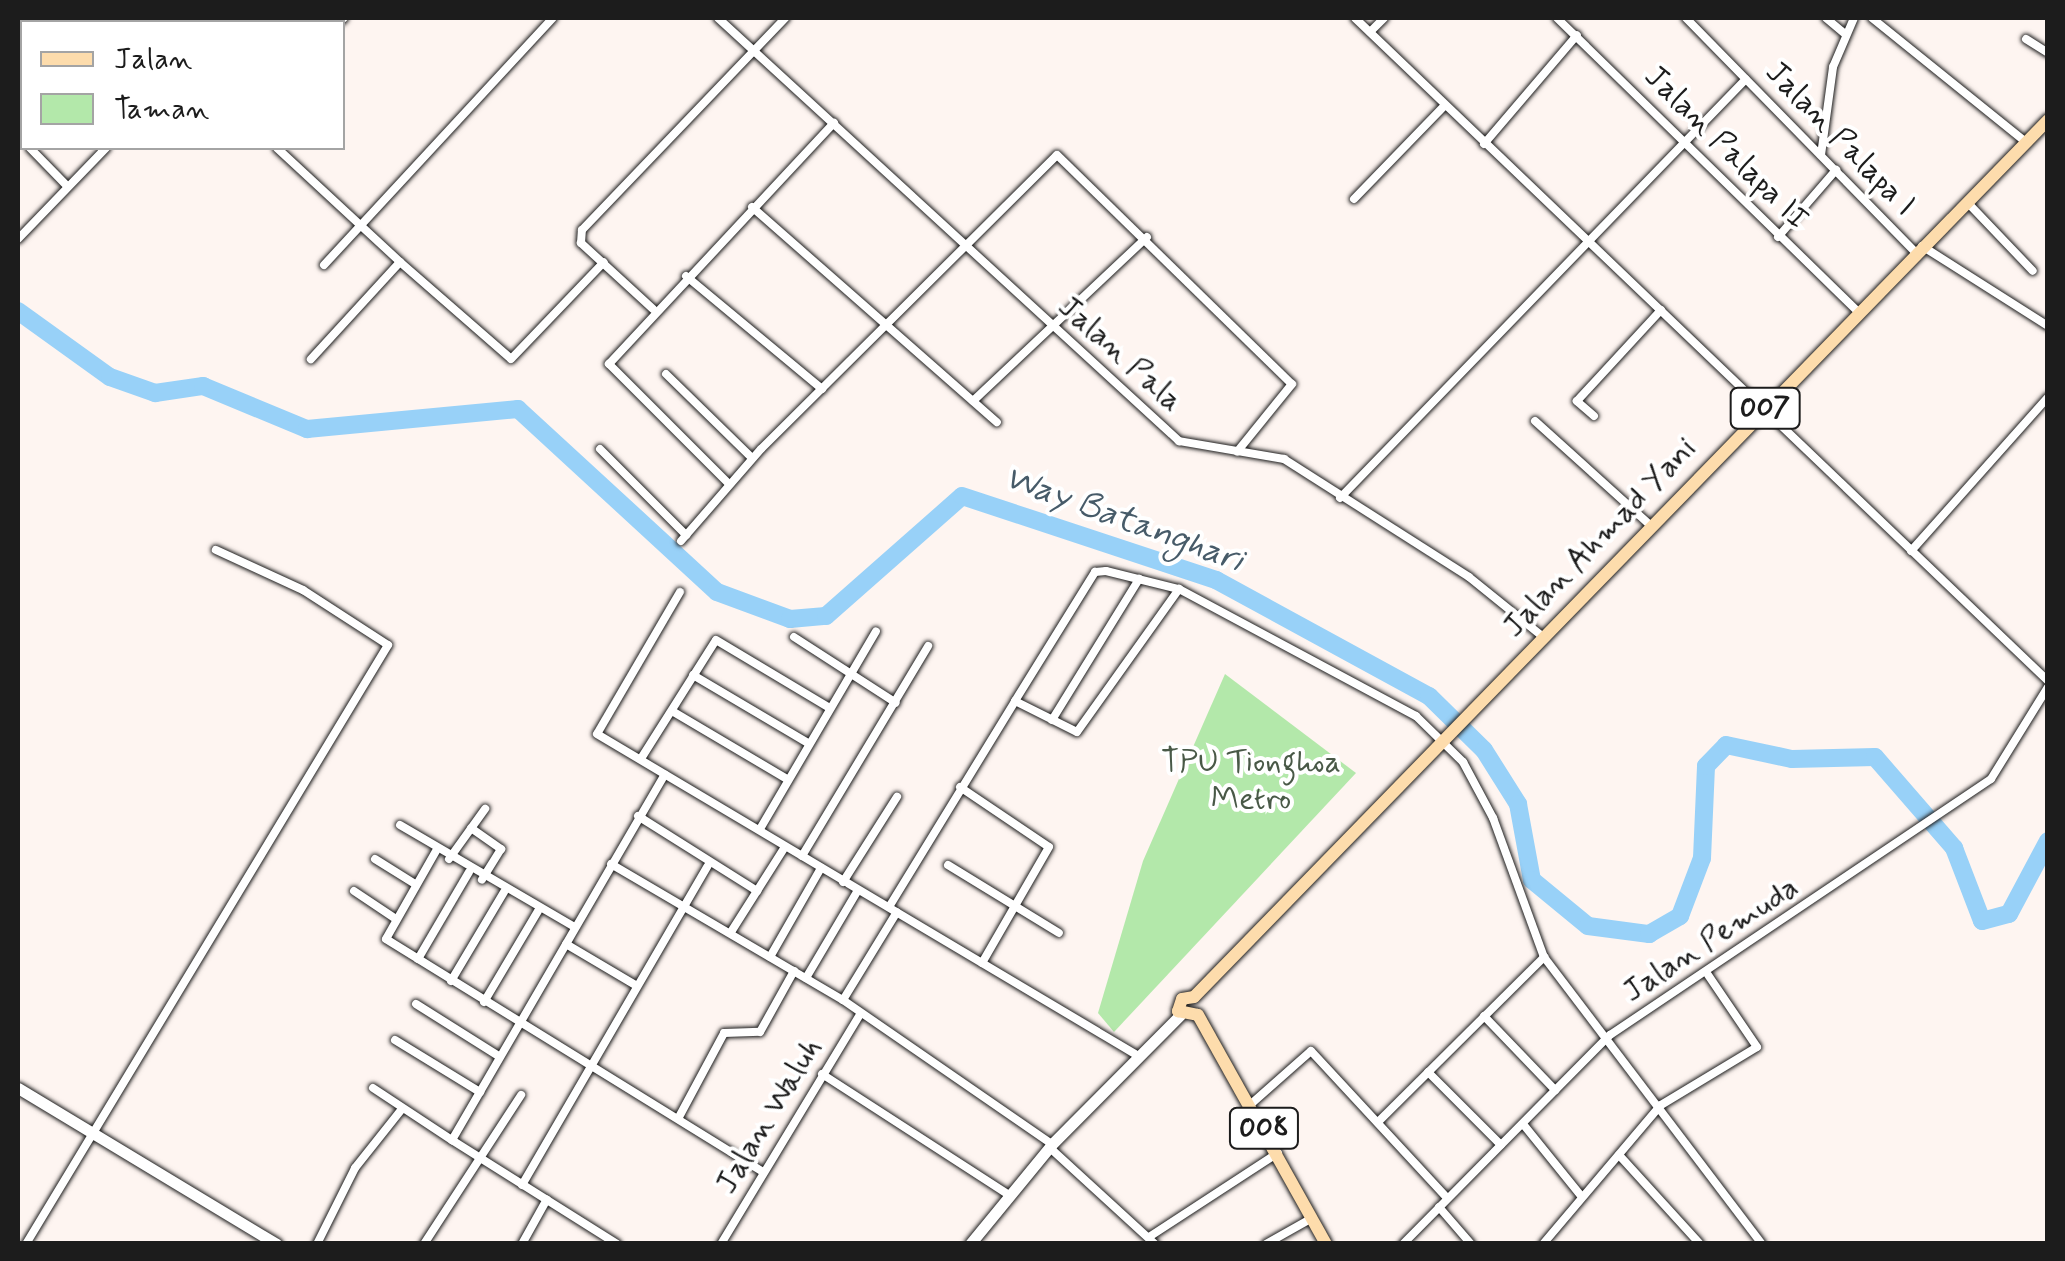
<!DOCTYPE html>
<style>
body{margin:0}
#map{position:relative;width:2065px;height:1261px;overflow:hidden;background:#fef5f1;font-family:Mynerve,sans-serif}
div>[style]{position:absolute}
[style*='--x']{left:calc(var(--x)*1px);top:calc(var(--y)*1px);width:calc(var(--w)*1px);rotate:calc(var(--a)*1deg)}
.green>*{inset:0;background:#b3e8aa}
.river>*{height:18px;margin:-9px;padding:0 9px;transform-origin:9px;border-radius:9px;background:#98d1f8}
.roads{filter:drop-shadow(0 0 2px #1c1c1c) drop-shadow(0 0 2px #1c1c1c)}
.street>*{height:8px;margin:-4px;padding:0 4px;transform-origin:4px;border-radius:4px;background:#fff}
.secondary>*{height:11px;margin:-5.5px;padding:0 5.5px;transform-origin:5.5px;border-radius:5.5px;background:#fff}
.primary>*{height:12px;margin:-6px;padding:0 6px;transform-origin:6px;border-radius:6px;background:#fddcac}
span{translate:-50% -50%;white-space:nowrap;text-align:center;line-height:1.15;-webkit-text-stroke:8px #fff;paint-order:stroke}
.shield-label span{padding:2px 8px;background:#fff;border:2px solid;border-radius:8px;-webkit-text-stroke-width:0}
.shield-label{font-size:30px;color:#1c1c1c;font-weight:700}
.street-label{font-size:32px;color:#1c1c1c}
.park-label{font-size:32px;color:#495947}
.water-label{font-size:35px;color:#475b69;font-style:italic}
.frame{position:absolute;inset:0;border:20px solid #1c1c1c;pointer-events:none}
.legend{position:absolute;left:20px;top:20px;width:325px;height:130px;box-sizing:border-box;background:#fff;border:2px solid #a4a4a4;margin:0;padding:12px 18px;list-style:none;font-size:30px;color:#1c1c1c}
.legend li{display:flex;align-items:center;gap:20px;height:50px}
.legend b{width:50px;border:2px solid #a4a4a4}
</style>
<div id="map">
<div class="green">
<div style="clip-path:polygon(1225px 674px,1356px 773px,1114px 1032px,1098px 1013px,1143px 861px)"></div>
</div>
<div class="river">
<div style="--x:18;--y:311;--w:113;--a:35.7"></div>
<div style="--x:110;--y:377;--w:48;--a:19.6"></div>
<div style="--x:155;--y:393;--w:49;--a:-8.3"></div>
<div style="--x:203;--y:386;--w:113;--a:22.5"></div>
<div style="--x:307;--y:429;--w:212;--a:-5.4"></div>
<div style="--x:518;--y:409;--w:270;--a:42.6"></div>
<div style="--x:717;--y:592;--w:78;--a:20.3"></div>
<div style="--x:790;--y:619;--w:36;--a:-5"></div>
<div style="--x:826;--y:616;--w:181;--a:-41.4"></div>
<div style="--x:962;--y:496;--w:268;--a:18.3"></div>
<div style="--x:1216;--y:580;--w:243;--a:28.6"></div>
<div style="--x:1429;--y:696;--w:77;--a:44.5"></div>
<div style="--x:1484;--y:750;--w:64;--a:57.8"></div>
<div style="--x:1518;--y:804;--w:77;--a:79.6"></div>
<div style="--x:1532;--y:880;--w:72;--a:39.4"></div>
<div style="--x:1588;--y:926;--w:62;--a:7.5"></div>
<div style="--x:1649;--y:934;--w:36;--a:-30"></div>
<div style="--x:1680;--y:916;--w:62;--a:-69.2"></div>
<div style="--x:1702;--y:858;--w:92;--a:-87.5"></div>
<div style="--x:1706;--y:766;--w:29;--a:-46"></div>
<div style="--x:1726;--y:745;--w:67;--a:12"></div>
<div style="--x:1792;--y:759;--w:83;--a:-1.4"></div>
<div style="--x:1875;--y:757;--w:121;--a:49"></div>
<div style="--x:1954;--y:848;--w:78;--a:69"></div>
<div style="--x:1982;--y:921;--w:28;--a:-15"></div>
<div style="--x:2009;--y:914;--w:83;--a:-61.9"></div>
</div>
<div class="roads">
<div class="street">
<div style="--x:718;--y:18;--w:626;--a:42.54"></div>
<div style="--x:1179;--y:441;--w:107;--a:9.7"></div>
<div style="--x:1284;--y:459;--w:219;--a:32.5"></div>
<div style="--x:1469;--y:577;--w:94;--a:38.9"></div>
<div style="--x:1355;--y:18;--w:959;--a:43.73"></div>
<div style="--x:1557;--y:18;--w:424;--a:44.3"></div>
<div style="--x:1686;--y:18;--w:327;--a:45.6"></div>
<div style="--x:1826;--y:18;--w:23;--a:40"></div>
<div style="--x:1872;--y:18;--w:199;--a:38.9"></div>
<div style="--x:226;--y:22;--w:6;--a:-45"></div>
<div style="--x:339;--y:22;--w:6;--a:-39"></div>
<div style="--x:1370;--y:32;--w:20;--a:-45"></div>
<div style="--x:2026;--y:39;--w:26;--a:32"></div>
<div style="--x:18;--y:135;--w:6;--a:51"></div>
<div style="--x:1484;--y:144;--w:143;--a:-49.5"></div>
<div style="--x:30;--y:148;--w:54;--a:45.7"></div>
<div style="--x:277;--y:148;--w:168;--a:42.8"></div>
<div style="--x:400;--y:262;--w:132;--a:132.5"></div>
<div style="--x:1821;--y:155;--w:89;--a:-82.2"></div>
<div style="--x:1833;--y:67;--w:53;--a:-66.8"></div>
<div style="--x:1354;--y:199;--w:129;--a:-45.9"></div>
<div style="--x:1967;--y:202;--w:95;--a:46.3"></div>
<div style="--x:752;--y:207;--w:326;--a:41.3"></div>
<div style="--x:1778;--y:237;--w:89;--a:-49.1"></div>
<div style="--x:18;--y:239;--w:127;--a:-46"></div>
<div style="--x:1922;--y:246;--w:149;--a:32.4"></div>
<div style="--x:400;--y:262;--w:147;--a:41.1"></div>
<div style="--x:511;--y:359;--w:134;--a:-46.2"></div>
<div style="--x:324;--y:265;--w:337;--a:-47.2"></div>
<div style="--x:686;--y:276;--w:177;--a:39.7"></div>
<div style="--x:653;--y:309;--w:98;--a:-137.5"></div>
<div style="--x:581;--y:243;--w:13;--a:-86"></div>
<div style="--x:582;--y:230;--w:294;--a:-46.2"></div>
<div style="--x:666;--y:374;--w:120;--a:44.3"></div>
<div style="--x:973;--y:401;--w:239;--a:-43.3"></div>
<div style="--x:1594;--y:416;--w:23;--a:-139"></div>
<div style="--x:1577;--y:401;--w:124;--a:-47.3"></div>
<div style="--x:1535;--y:421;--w:155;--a:42.1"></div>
<div style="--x:600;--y:449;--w:122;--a:45"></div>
<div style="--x:729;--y:484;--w:170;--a:-135"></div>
<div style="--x:609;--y:364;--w:330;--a:-47"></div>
<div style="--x:1340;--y:498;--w:583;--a:-45.9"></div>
<div style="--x:681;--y:541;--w:122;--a:-49"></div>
<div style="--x:761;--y:449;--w:417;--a:-44.8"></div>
<div style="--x:1057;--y:155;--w:328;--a:44.3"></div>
<div style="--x:1292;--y:384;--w:87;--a:129"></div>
<div style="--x:1911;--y:551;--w:206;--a:-48.3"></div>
<div style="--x:680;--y:592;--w:164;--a:120.3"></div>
<div style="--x:597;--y:734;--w:626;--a:30.74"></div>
<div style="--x:794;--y:637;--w:121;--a:32.9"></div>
<div style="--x:693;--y:675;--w:134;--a:30.6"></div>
<div style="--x:1015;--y:701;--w:152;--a:-58.2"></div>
<div style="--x:1095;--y:572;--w:11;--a:-5"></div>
<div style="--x:1106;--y:571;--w:75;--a:13.9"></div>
<div style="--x:1179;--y:589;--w:269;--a:28.2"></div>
<div style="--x:1416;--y:716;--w:66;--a:44.4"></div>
<div style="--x:1463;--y:762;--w:64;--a:61.8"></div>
<div style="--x:1493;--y:818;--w:148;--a:69.9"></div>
<div style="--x:1544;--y:957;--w:360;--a:52.8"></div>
<div style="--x:672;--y:711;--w:134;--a:30.6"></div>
<div style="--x:1052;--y:720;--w:166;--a:-58.3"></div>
<div style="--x:642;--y:757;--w:138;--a:-57.7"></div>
<div style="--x:716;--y:640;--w:131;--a:30.9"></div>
<div style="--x:960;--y:787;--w:107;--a:34"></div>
<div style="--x:1049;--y:847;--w:134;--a:120"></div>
<div style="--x:638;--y:816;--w:141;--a:32.2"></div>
<div style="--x:400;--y:825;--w:200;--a:30.3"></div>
<div style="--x:471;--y:828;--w:37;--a:35"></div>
<div style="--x:501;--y:849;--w:36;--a:122"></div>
<div style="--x:760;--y:829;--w:229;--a:-59.6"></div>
<div style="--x:436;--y:851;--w:101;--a:119.6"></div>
<div style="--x:386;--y:939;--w:443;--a:31.7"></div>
<div style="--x:802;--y:856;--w:245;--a:-59"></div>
<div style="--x:375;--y:859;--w:47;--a:32"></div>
<div style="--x:449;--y:859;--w:62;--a:-54.2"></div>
<div style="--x:611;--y:864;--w:269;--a:30.4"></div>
<div style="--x:843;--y:1000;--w:254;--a:34.6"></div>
<div style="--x:948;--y:865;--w:130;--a:31.5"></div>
<div style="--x:843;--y:882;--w:101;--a:-57.6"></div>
<div style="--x:354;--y:891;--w:47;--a:33.7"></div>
<div style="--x:889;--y:907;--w:241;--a:-58.5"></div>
<div style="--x:1015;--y:701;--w:69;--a:26.6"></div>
<div style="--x:1077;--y:732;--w:176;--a:-54.5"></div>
<div style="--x:731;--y:932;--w:101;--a:-57.6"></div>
<div style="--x:566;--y:944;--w:82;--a:30.6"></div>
<div style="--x:770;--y:957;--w:103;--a:-60.2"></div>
<div style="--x:418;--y:959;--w:101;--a:-59.6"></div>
<div style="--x:806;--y:978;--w:102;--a:-59.4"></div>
<div style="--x:451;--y:981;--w:104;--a:-59.2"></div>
<div style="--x:843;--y:1000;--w:103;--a:-58.5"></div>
<div style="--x:484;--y:1002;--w:106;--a:-59.3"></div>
<div style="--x:416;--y:1004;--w:99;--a:32.2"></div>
<div style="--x:1484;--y:1016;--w:103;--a:46.2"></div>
<div style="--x:395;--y:1040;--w:100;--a:31.5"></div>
<div style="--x:1428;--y:1072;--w:103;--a:45"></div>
<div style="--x:822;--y:1074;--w:223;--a:32.9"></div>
<div style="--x:373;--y:1088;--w:95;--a:33.4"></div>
<div style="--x:1251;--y:1104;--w:80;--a:-41.5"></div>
<div style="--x:1311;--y:1051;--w:200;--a:47.2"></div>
<div style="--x:679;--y:1117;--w:95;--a:-61.8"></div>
<div style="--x:724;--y:1033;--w:36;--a:-2"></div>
<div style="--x:760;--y:1032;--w:70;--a:-60.9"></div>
<div style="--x:1379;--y:1121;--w:233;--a:-44.8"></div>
<div style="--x:1523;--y:1124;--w:92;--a:51.1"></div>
<div style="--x:1049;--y:1147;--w:144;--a:42.5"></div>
<div style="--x:1619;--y:1155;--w:120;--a:47.7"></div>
<div style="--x:522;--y:1185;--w:369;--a:-59.8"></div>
<div style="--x:1439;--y:1207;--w:49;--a:49.1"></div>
<div style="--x:1149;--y:1237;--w:154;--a:-33.1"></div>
<div style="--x:26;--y:1244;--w:700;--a:-58.85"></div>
<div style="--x:388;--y:645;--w:101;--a:-147.1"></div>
<div style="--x:303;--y:590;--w:96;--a:-155.3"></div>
<div style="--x:317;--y:1244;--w:85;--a:-63.4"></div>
<div style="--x:355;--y:1168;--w:75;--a:-51.5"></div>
<div style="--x:424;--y:1244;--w:178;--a:-56.9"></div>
<div style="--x:522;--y:1244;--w:51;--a:-60.9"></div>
<div style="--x:617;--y:1244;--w:195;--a:-147.8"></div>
<div style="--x:452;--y:1140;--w:423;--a:-59.8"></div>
<div style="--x:721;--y:1244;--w:270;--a:-58.8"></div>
<div style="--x:1266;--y:1244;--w:53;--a:-29.5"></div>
<div style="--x:1403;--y:1244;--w:294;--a:-45.3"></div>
<div style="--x:1610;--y:1035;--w:459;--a:-33.9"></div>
<div style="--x:1991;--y:779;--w:108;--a:-58.2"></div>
<div style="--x:1543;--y:1244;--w:182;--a:-49.7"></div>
<div style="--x:1661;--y:1105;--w:112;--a:-31.1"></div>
<div style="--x:1757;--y:1047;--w:87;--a:-124.2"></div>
</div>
<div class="secondary">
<div style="--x:18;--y:1088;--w:302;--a:31.1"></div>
<div style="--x:970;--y:1244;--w:129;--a:-50.6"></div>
<div style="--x:1052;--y:1144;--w:182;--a:-45.2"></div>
</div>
<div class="primary">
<div style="--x:1194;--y:997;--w:1224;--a:-45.76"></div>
<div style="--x:1194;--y:997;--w:12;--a:171"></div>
<div style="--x:1182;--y:999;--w:13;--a:108"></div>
<div style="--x:1178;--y:1011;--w:20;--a:11"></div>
<div style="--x:1198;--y:1015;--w:262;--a:60.8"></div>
</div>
</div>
<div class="shield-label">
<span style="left:1765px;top:408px">007</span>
<span style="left:1264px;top:1128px">008</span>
</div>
<div class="street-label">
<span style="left:1840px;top:139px;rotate:46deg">Jalan Palapa I</span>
<span style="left:1726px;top:148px;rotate:45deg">Jalan Palapa II</span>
<span style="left:1120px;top:354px;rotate:42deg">Jalan Pala</span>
<span style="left:1600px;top:538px;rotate:-46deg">Jalan Ahmad Yani</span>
<span style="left:1711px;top:940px;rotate:-33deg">Jalan Pemuda</span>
<span style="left:769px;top:1116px;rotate:-59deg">Jalan Waluh</span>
</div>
<div class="park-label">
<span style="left:1251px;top:781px">TPU Tionghoa<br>Metro</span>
</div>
<div class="water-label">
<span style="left:1124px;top:519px;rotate:20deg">Way Batanghari</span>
</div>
<div class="frame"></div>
<ul class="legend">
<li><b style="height:12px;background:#fddcac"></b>Jalan</li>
<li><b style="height:28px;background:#b3e8aa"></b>Taman</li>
</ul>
</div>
